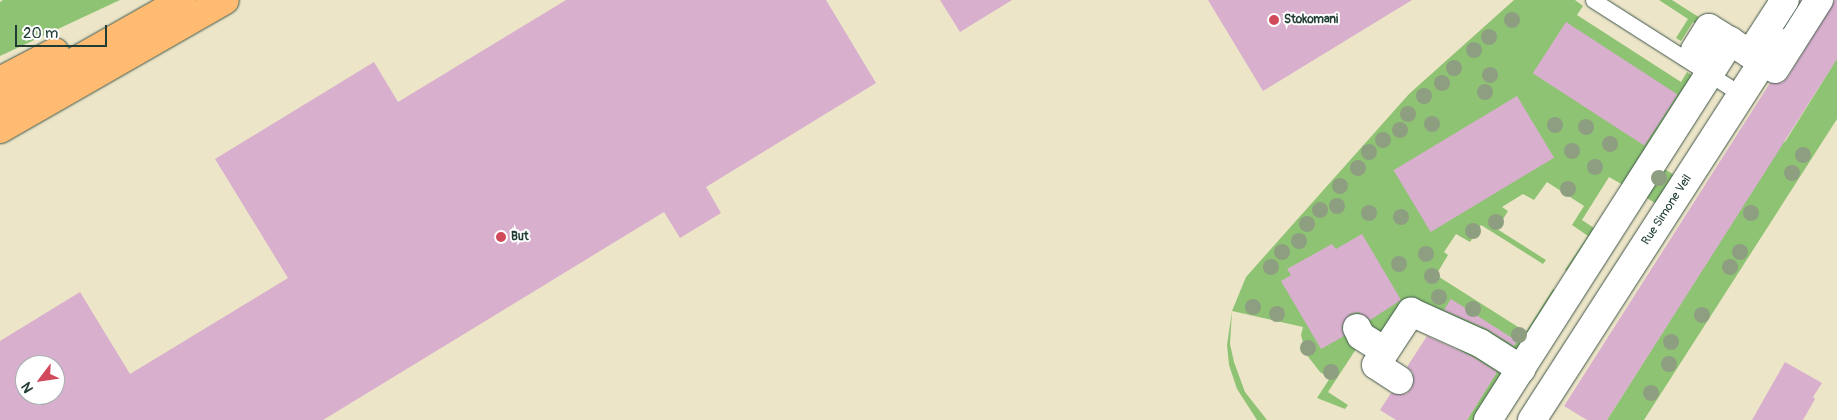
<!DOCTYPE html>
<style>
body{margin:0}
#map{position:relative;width:1837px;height:420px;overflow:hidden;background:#ece5c8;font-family:Pangolin,sans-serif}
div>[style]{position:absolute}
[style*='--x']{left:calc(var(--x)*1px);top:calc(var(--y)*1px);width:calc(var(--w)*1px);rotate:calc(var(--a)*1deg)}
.green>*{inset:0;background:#8fc374;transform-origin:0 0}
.building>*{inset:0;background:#d9afce;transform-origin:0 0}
.roads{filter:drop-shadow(0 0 1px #3e564a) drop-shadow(0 0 1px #3e564a)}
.lane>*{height:15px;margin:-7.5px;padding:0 7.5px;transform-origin:7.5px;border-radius:7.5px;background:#fff}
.street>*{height:28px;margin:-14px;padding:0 14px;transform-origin:14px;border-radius:14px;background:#fff}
.highway>*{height:28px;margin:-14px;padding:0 14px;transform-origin:14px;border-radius:14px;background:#febb71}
.trees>*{width:16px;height:16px;margin:-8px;border-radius:50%;background:#8e9f81}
.dots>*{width:14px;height:14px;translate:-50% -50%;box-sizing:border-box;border:2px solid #fff;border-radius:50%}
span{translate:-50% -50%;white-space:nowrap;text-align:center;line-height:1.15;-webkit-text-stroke:4px #fff;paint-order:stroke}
.poi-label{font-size:12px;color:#1f3d34;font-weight:700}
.left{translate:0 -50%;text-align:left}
.street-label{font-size:12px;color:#1f3d34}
.north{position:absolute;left:15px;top:355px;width:50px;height:50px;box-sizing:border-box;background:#fff;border:1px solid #a5b1ae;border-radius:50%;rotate:239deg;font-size:14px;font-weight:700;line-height:20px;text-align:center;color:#1f3d34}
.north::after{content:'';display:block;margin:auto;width:18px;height:22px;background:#d1495b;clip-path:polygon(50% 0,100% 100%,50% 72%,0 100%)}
.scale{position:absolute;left:15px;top:25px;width:92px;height:22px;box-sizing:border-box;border:2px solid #1f3d34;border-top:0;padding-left:6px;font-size:15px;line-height:18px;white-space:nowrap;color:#1f3d34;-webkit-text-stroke:4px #fff;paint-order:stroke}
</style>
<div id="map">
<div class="green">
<div style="clip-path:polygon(3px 0,120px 0,0 56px,0 2px)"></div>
<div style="clip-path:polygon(1514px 0,1575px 0,1583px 6px,1577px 15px,1681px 82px,1687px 72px,1695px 77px,1625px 186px,1609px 177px,1582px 220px,1597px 230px,1575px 277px,1565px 270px,1588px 236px,1572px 225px,1584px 206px,1547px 182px,1534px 200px,1523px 194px,1502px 207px,1508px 211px,1497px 229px,1546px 260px,1543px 264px,1481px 225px,1470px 242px,1456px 234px,1444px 252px,1448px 255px,1436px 275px,1526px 332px,1553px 289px,1563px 296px,1484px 420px,1467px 420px,1496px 373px,1410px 319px,1358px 346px,1328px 392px,1348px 405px,1345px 409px,1317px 398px,1330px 378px,1320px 372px,1306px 354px,1301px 335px,1303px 327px,1232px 311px,1230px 344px,1234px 362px,1245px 392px,1267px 420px,1257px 420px,1237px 389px,1229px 365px,1227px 345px,1232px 311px,1246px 277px,1409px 94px)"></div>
<div style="clip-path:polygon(1659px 0,1672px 0,1708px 23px,1704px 29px,1693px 22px,1681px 41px,1676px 38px,1688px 19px)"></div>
<div style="clip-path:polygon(1837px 41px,1837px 119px,1644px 420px,1607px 420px,1772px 160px,1772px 135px,1785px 142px,1833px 65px)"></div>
<div style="left:1655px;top:163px;width:25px;height:34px;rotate:32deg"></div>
</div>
<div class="building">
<div style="clip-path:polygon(evenodd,566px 0,826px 0,876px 83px,706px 187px,721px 213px,680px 238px,664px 212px,323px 420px,0 420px,0 341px,80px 292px,130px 374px,288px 278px,215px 159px,374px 62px,398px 102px,566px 0,25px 365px,55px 365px,55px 395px,25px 395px,25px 365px)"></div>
<div style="clip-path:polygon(940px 0,1012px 0,960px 32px)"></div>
<div style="clip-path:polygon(1208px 0,1412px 0,1263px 91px)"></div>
<div style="clip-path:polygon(1835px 0,1837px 0,1837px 59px,1607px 420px,1587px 420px,1564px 406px,1770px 83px,1782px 83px,1788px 77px)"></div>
<div style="left:1566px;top:22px;width:133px;height:61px;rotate:33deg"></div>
<div style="left:1517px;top:96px;width:72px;height:144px;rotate:59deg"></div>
<div style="clip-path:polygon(1362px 234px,1401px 300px,1370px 320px,1358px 312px,1350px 314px,1342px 327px,1344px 336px,1321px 349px,1281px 281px,1291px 275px,1287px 269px,1332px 244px,1336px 249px)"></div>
<div style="clip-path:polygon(1451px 299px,1517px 341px,1514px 346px,1487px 329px,1444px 310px)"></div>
<div style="clip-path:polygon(1427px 336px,1473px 357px,1497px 372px,1467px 420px,1396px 420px,1380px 410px,1391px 393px,1406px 394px,1412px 388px,1413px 373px,1407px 367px)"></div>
<div style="clip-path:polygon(1785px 362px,1822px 383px,1813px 397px,1815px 399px,1803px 420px,1752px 420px)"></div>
</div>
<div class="roads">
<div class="lane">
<div style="--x:1593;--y:0;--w:177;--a:32.5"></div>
</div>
<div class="street">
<div style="--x:1695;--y:50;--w:26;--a:-58"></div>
<div style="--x:1709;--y:28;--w:25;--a:32"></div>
<div style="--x:1775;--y:69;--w:82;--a:-57.5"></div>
<div style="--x:1357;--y:328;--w:9;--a:63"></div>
<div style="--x:1361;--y:336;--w:28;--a:32"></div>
<div style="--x:1399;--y:380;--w:27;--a:-147"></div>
<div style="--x:1376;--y:365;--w:64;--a:-56.6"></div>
<div style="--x:1411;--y:312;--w:76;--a:24.2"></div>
<div style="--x:1480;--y:343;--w:49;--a:32.4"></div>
<div style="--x:1488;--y:420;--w:450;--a:-57.4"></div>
<div style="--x:1730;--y:41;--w:24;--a:33"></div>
<div style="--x:1750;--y:54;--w:64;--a:-57.1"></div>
<div style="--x:1532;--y:420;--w:451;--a:-57.2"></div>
</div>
<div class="highway">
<div style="--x:0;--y:81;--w:62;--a:-27.8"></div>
<div style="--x:0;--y:104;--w:210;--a:-29.6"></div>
<div style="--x:0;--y:129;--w:259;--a:-29.8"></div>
</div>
</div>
<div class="trees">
<div style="left:1512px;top:20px"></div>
<div style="left:1489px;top:37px"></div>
<div style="left:1474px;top:50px"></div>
<div style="left:1454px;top:68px"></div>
<div style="left:1490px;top:75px"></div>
<div style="left:1442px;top:83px"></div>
<div style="left:1485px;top:92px"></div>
<div style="left:1424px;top:96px"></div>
<div style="left:1408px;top:114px"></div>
<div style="left:1432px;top:124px"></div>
<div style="left:1555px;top:125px"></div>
<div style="left:1586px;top:127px"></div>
<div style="left:1400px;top:130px"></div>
<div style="left:1383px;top:140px"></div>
<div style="left:1610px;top:144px"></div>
<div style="left:1572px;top:151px"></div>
<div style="left:1369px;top:152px"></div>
<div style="left:1803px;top:155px"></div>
<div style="left:1595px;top:167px"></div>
<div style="left:1358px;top:168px"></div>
<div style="left:1792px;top:173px"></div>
<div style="left:1659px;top:178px"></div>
<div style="left:1340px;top:186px"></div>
<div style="left:1568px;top:189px"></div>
<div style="left:1337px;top:206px"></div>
<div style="left:1320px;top:210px"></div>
<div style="left:1369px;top:213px"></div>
<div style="left:1751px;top:213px"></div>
<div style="left:1401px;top:217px"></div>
<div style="left:1496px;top:222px"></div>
<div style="left:1307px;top:224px"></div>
<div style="left:1473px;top:231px"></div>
<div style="left:1299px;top:241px"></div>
<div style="left:1282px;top:252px"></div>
<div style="left:1740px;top:252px"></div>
<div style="left:1426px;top:254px"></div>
<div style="left:1399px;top:264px"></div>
<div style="left:1271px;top:267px"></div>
<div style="left:1730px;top:267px"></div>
<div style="left:1432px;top:276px"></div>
<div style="left:1439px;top:297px"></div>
<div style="left:1253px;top:307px"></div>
<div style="left:1473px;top:309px"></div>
<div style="left:1277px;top:314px"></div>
<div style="left:1702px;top:315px"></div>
<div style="left:1519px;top:335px"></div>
<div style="left:1671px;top:342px"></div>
<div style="left:1308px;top:348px"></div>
<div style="left:1669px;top:364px"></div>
<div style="left:1331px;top:372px"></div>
<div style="left:1651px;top:393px"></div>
</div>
<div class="dots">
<div style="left:1274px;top:20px;background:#d1495b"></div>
<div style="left:501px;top:237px;background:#d1495b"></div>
</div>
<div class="poi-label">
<span class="left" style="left:1284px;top:20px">Stokomani</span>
<span class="left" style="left:511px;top:237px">But</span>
</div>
<div class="street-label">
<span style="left:1667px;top:210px;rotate:-57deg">Rue Simone Veil</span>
</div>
<div class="north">N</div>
<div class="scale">20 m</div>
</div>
